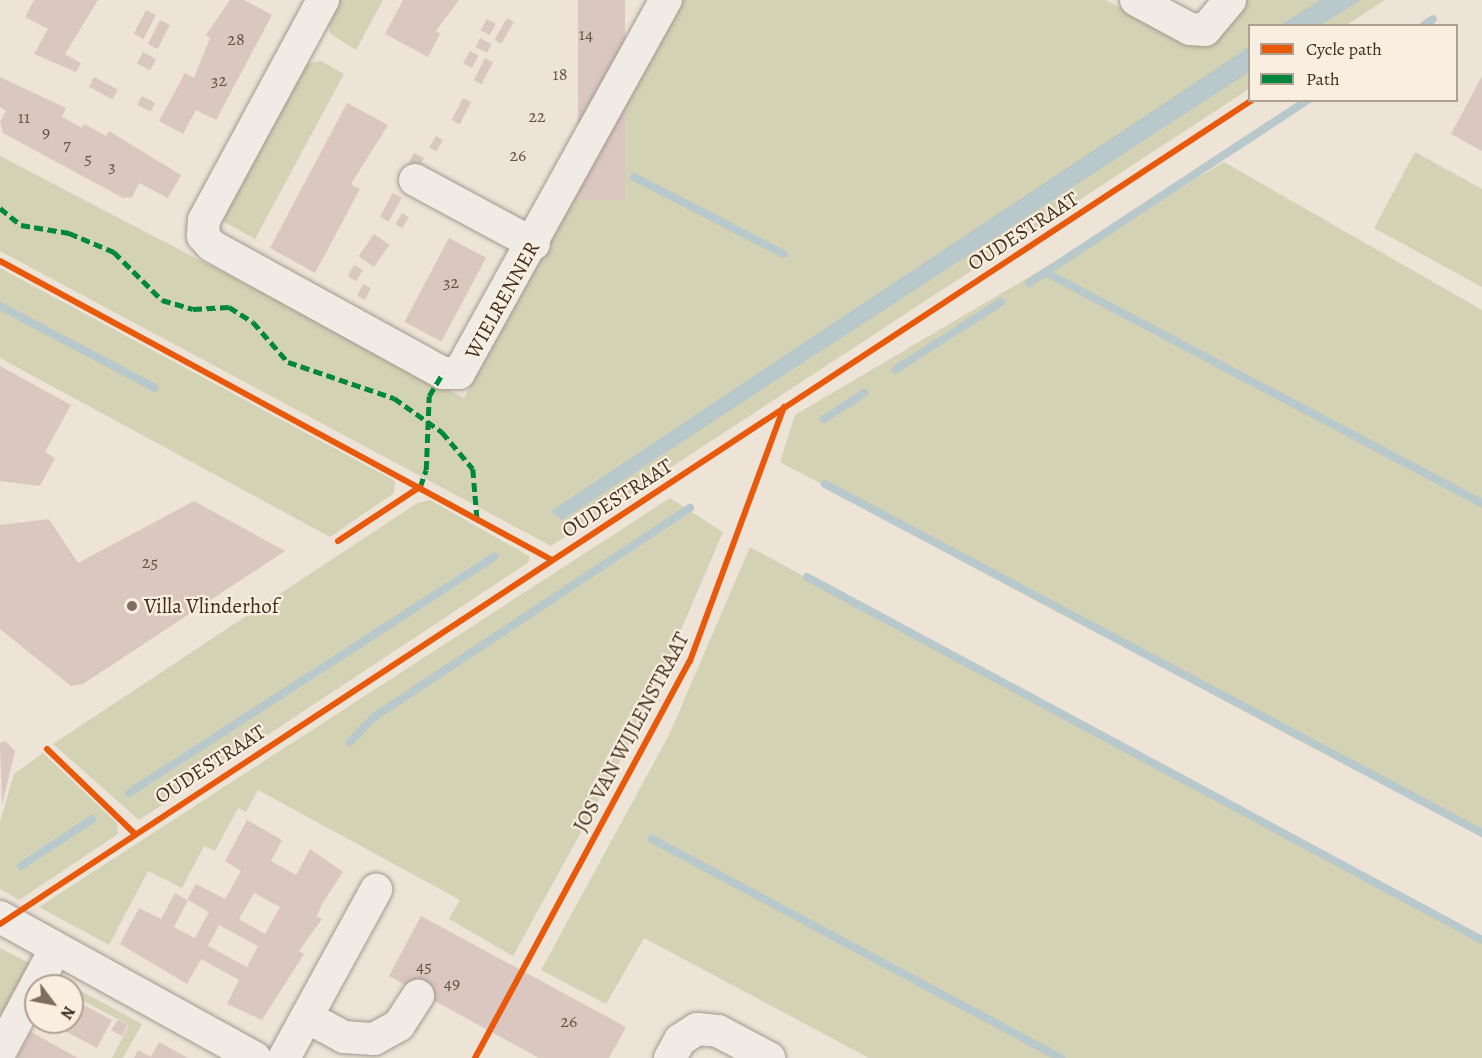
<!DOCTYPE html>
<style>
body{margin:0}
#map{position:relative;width:1482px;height:1058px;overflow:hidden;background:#ede4d7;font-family:Alegreya,serif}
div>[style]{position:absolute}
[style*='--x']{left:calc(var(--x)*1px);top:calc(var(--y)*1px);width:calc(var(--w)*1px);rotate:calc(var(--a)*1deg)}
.green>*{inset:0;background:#d3d2b4}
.water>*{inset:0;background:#b9c8ca}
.stream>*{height:8px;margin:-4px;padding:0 4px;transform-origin:4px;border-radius:4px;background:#b9c8ca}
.building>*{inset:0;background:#dac7c0;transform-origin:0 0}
.roads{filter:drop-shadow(0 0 2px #a19990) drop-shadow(0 0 2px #a19990)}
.minor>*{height:32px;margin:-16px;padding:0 16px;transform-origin:16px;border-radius:16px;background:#f0ece5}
.quiet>*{height:4.5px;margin-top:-2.25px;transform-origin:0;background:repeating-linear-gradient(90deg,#00873e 0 9px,transparent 0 13.5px)}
.cycleway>*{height:6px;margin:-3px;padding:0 3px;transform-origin:3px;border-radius:3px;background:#e8590c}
.dots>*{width:16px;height:16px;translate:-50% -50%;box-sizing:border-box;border:3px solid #f9eedf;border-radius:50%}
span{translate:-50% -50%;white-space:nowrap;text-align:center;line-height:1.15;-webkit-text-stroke:4.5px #f9eedf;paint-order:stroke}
.number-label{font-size:18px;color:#675446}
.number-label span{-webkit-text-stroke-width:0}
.street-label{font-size:21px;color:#412e1e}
.poi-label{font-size:21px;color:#412e1e}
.left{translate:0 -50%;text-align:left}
.legend{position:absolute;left:1248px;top:24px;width:210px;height:78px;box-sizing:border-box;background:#f9eedf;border:2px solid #afa192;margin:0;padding:8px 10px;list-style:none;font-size:18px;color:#412e1e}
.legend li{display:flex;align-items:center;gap:12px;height:30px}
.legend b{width:30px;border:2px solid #afa192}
.north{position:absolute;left:24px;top:974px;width:60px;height:60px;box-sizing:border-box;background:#f9eedf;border:2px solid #afa192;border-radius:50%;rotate:122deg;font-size:16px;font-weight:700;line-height:24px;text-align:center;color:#412e1e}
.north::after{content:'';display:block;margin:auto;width:21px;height:27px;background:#7d6e5f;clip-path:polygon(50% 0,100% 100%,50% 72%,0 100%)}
</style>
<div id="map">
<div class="green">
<div style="clip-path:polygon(337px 0,383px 0,356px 50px,331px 34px,327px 20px)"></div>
<div style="clip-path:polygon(679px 0,1106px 0,1156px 27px,1217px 39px,1245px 0,1385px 0,1347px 25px,1250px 26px,1249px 89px,551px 546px,0 251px,0 156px,464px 398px)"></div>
<div style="clip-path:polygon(321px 61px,344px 74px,255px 239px,219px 219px,304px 64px)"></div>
<div style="clip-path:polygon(1415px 152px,1482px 189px,1482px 287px,1374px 228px)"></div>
<div style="clip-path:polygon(1224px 162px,1482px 310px,1482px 836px,780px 462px,795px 415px)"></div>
<div style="clip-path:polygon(0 268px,395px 481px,394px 493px,330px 537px,0 358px)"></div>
<div style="clip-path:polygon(670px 498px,723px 532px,642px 721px,513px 956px,449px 919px,460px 900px,258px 790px,246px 812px,238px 808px,215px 851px,204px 846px,182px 888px,148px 871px,109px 945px,39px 907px)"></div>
<div style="clip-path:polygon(430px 500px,529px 556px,529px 562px,139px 820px,53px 744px,417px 503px)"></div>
<div style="clip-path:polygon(750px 547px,1482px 944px,1482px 1058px,869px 1058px,644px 938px,606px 1004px,541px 970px,669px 735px)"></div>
<div style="clip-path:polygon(43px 753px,117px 823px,118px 834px,19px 900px,0 889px,0 822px,14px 774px)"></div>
<div style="clip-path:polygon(0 948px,31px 964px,0 1017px)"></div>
<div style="clip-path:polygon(72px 986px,142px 1024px,123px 1058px,112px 1058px,129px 1025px,72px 995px)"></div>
</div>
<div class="water">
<div style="clip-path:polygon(1320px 0,1361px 0,1321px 25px,1281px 25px)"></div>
<div style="clip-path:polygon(1249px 47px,1249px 72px,562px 520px,551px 511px)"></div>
</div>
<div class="stream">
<div style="--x:1423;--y:26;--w:12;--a:-35"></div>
<div style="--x:634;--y:177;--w:168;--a:27.3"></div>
<div style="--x:1045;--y:272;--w:494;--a:27.9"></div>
<div style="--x:1029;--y:283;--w:334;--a:-33.3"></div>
<div style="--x:0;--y:306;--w:175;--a:27.9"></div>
<div style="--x:895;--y:370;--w:126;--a:-32.7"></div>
<div style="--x:824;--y:419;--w:48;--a:-33"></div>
<div style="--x:825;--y:484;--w:744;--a:27.98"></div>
<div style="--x:807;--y:577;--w:766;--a:28.27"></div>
<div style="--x:350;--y:742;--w:35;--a:-46"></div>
<div style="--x:374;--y:717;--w:379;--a:-33.5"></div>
<div style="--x:129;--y:793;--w:435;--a:-32.9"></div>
<div style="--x:652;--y:839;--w:464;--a:28.2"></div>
<div style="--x:21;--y:866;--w:85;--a:-33.5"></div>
</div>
<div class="building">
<div style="clip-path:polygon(34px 0,98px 0,65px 54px,81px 63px,76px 72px,34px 54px,48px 29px,25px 17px)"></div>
<div style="clip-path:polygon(230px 0,244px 0,272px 15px,216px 120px,196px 110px,183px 134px,159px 121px,185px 73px,194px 78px,210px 38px,206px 35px)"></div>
<div style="clip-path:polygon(403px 0,459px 0,436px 31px,440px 34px,428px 57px,385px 34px)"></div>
<div style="left:578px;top:0;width:47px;height:200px"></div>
<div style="left:146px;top:10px;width:11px;height:27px;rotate:27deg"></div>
<div style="left:507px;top:18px;width:8px;height:25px;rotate:30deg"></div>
<div style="left:487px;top:19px;width:10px;height:13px;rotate:29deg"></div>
<div style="left:160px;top:20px;width:11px;height:27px;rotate:27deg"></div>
<div style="left:480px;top:38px;width:13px;height:10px;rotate:27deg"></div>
<div style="left:470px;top:51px;width:10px;height:14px;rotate:29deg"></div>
<div style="left:143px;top:52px;width:15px;height:13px;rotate:28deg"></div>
<div style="left:485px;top:58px;width:9px;height:25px;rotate:27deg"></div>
<div style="clip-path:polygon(1482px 76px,1482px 151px,1451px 134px)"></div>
<div style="clip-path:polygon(0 77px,66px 108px,62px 117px,82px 128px,84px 124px,106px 136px,109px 131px,181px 175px,168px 198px,139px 183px,132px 197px,123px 198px,3px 133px,0 122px,6px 111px,0 107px)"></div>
<div style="left:94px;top:77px;width:27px;height:11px;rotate:28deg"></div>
<div style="left:142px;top:96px;width:15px;height:10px;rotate:28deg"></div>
<div style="left:463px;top:98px;width:9px;height:25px;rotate:27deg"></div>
<div style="clip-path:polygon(347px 103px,388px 125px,351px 184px,360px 189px,315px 273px,270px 248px)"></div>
<div style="left:436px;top:136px;width:8px;height:13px;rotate:30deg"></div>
<div style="left:414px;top:153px;width:11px;height:27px;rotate:27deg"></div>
<div style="left:393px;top:193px;width:10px;height:27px;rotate:29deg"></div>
<div style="left:402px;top:213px;width:8px;height:13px;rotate:30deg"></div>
<div style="left:374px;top:234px;width:19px;height:27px;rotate:35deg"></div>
<div style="left:449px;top:238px;width:42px;height:95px;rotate:28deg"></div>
<div style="left:354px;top:265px;width:10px;height:13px;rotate:29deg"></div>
<div style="left:363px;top:284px;width:9px;height:13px;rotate:27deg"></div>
<div style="clip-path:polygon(0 366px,71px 405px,45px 452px,55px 458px,40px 486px,0 481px)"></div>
<div style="clip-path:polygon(194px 501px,285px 551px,83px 684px,71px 686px,0 629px,0 525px,49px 519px,78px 563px)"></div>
<div style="clip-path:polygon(5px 741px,15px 751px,2px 805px,0 743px)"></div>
<div style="clip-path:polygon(evenodd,247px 820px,282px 840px,271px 861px,296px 875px,310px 849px,343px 872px,322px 904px,317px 916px,322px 919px,299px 951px,304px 954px,262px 1020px,227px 1004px,239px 980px,201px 959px,187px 984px,120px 944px,139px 908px,161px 919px,175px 893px,187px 900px,196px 884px,225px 899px,241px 871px,225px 861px,247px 820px,254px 893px,280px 907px,265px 934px,239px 919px,254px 893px,247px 820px,188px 900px,209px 912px,195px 938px,174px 927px,188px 900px,247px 820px,219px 925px,258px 946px,247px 967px,208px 946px,219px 925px)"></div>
<div style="clip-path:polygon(421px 916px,626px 1027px,609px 1058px,539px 1058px,389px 976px)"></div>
<div style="clip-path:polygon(72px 999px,112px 1020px,97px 1048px,48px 1022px,72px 1022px)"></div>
<div style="clip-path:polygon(118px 1020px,128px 1025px,122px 1036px,111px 1030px)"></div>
<div style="clip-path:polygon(31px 1032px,78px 1058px,17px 1058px)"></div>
<div style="clip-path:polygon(159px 1042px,188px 1058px,134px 1058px,138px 1050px,151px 1057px)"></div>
</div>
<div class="roads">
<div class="minor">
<div style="--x:323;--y:0;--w:250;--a:118.4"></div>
<div style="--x:204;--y:220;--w:16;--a:94"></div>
<div style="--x:203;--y:236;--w:13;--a:48"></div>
<div style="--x:212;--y:246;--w:264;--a:28.8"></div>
<div style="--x:443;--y:373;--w:16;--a:0"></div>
<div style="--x:459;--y:373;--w:427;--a:-61"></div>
<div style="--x:1136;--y:0;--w:61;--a:28.2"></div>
<div style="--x:1190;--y:29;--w:15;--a:4"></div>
<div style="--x:1205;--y:30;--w:39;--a:-50"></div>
<div style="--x:415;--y:180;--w:135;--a:28.3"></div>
<div style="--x:0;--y:917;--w:291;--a:28.9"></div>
<div style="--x:307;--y:1017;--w:42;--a:28.4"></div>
<div style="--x:344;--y:1037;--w:30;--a:4"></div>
<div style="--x:374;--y:1039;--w:29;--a:-29"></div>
<div style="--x:399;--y:1025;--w:35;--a:-57"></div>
<div style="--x:0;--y:1052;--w:116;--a:-61.7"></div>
<div style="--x:284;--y:1058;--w:192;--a:-61.3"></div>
<div style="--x:670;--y:1058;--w:21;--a:-61"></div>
<div style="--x:680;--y:1040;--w:20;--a:-33"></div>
<div style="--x:697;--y:1029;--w:21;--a:5"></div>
<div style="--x:718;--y:1031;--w:58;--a:27.9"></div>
</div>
</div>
<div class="quiet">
<div style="--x:0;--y:208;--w:27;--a:39"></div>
<div style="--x:21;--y:225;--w:49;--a:9.5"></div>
<div style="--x:69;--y:233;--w:49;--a:22.9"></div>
<div style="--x:114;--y:252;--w:68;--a:45"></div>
<div style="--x:162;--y:300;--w:32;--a:16"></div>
<div style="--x:193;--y:309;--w:36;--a:-3"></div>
<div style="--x:229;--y:307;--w:28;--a:32"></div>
<div style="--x:253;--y:322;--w:53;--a:48.8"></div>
<div style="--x:288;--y:362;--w:112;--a:18.8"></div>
<div style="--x:394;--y:398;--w:59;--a:35.3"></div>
<div style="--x:442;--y:432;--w:48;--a:50"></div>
<div style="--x:473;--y:469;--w:48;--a:85.2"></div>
<div style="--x:420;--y:487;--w:18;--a:-71"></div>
<div style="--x:426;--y:470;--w:74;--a:-87.7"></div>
<div style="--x:429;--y:396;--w:27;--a:-59"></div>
</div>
<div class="cycleway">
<div style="--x:0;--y:261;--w:628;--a:28.44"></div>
<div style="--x:338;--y:541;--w:98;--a:-33.4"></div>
<div style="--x:47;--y:749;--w:122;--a:44"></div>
<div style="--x:0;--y:924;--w:1499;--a:-33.35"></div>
<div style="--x:475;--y:1058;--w:451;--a:-61.6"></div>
<div style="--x:690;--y:661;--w:271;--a:-69.7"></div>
</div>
<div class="dots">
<div style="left:132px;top:606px;background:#7d6e5f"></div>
</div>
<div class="number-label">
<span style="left:586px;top:34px">14</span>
<span style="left:236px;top:39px">28</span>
<span style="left:560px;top:74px">18</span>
<span style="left:219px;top:80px">32</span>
<span style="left:537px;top:116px">22</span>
<span style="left:24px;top:117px">11</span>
<span style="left:46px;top:132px">9</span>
<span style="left:67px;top:144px">7</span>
<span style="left:518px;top:155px">26</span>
<span style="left:88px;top:158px">5</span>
<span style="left:112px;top:166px">3</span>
<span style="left:451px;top:282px">32</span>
<span style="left:150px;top:562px">25</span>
<span style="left:424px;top:966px">45</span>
<span style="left:452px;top:983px">49</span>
<span style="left:569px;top:1021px">26</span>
</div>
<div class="street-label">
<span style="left:1023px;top:231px;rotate:-33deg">OUDESTRAAT</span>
<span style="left:502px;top:300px;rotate:-61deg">WIELRENNER</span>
<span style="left:617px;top:498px;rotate:-33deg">OUDESTRAAT</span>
<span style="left:631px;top:732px;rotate:-62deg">JOS VAN WIJLENSTRAAT</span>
<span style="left:210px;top:764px;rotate:-33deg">OUDESTRAAT</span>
</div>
<div class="poi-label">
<span class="left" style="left:144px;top:606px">Villa Vlinderhof</span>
</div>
<ul class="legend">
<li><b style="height:8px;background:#e8590c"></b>Cycle path</li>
<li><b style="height:8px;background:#00873e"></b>Path</li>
</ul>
<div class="north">N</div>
</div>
